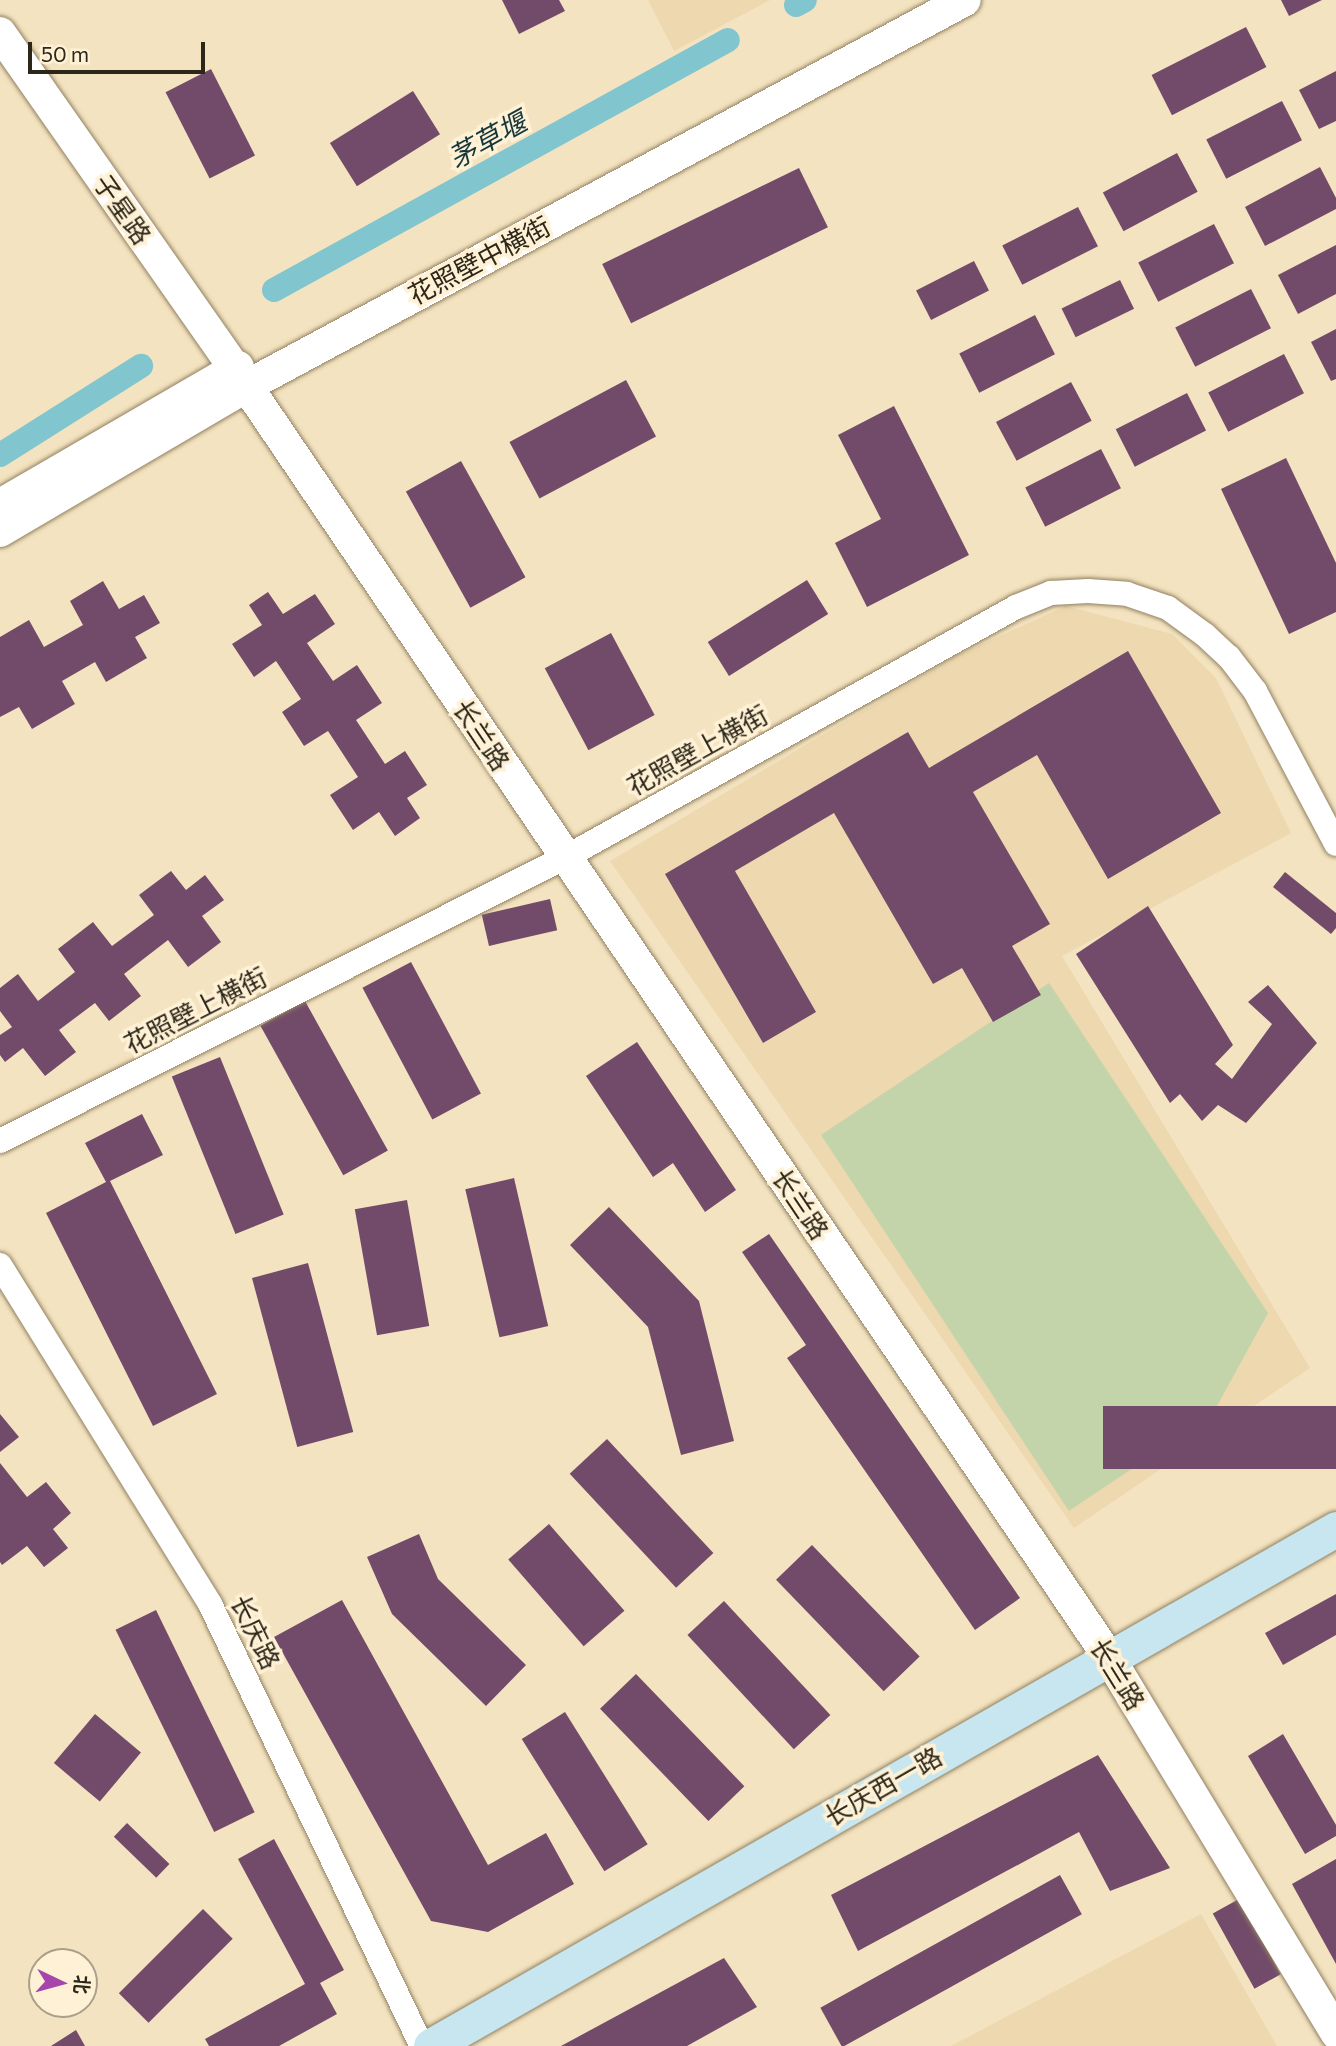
<!DOCTYPE html>
<meta charset="utf-8">
<style>
body{margin:0}
#map{position:relative;width:1336px;height:2046px;overflow:hidden;background:#f4e3c0;font-family:Commissioner,"Noto Sans SC",sans-serif}
div>[style]{position:absolute}
[style*='--x']{left:calc(var(--x)*1px);top:calc(var(--y)*1px);width:calc(var(--w)*1px);rotate:calc(var(--a)*1deg)}
.built>*{inset:0;background:#edd8af}
.green>*{inset:0;background:#c3d4aa}
.canal>*{height:24px;margin:-12px;padding:0 12px;transform-origin:12px;border-radius:12px;background:#81c5cf}
.building>*{inset:0;background:#734b6a;transform-origin:0 0}
.roads{filter:drop-shadow(0 0 2px #918161) drop-shadow(0 0 2px #918161)}
.minor>*{height:24px;margin:-12px;padding:0 12px;transform-origin:12px;border-radius:12px;background:#fff}
.tertiary>*{height:32px;margin:-16px;padding:0 16px;transform-origin:16px;border-radius:16px;background:#fff}
.secondary>*{height:35px;margin:-17.5px;padding:0 17.5px;transform-origin:17.5px;border-radius:17.5px;background:#c8e6ef}
span{translate:-50% -50%;white-space:nowrap;text-align:center;line-height:1.15;-webkit-text-stroke:7px #fef1d5;paint-order:stroke}
.street-label{font-size:26px;color:#2d271a}
.water-label{font-size:28px;color:#15373c;font-style:italic}
.north{position:absolute;left:28px;top:1948px;width:70px;height:70px;box-sizing:border-box;background:#fef1d5;border:2px solid #aaa08a;border-radius:50%;rotate:95deg;font-size:19px;font-weight:700;line-height:28px;text-align:center;color:#2d271a}
.north::after{content:'';display:block;margin:auto;width:24px;height:32px;background:#a646ad;clip-path:polygon(50% 0,100% 100%,50% 72%,0 100%)}
.scale{position:absolute;left:28px;top:42px;width:177px;height:32px;box-sizing:border-box;border:4px solid #2d271a;border-top:0;padding-left:9px;font-size:21px;line-height:24px;white-space:nowrap;color:#2d271a;-webkit-text-stroke:5px #fef1d5;paint-order:stroke}
</style>
<div id="map">
<div class="built">
<div style="clip-path:polygon(648px 0,770px 0,674px 51px)"></div>
<div style="clip-path:polygon(1066px 606px,1172px 634px,1216px 678px,1291px 833px,1062px 956px,1310px 1368px,1074px 1528px,610px 861px,954px 657px)"></div>
<div style="clip-path:polygon(1201px 1914px,1277px 2046px,951px 2046px)"></div>
</div>
<div class="green">
<div style="clip-path:polygon(1049px 983px,1268px 1313px,1212px 1415px,1069px 1511px,821px 1135px)"></div>
</div>
<div class="canal">
<div style="--x:796;--y:5;--w:10;--a:-29"></div>
<div style="--x:274;--y:290;--w:518;--a:-28.84"></div>
<div style="--x:0;--y:455;--w:167;--a:-32.3"></div>
</div>
<div class="building">
<div style="clip-path:polygon(502px 0,559px 0,565px 11px,519px 34px)"></div>
<div style="clip-path:polygon(1281px 0,1322px 0,1289px 16px)"></div>
<div style="left:1246px;top:27px;width:45px;height:106px;rotate:63deg"></div>
<div style="left:211px;top:69px;width:97px;height:51px;rotate:63deg"></div>
<div style="clip-path:polygon(1336px 71px,1336px 121px,1319px 129px,1299px 90px)"></div>
<div style="left:413px;top:91px;width:51px;height:98px;rotate:58deg"></div>
<div style="left:1282px;top:101px;width:44px;height:85px;rotate:63deg"></div>
<div style="left:1177px;top:153px;width:44px;height:84px;rotate:62deg"></div>
<div style="clip-path:polygon(1320px 167px,1336px 198px,1336px 209px,1265px 246px,1245px 207px)"></div>
<div style="left:799px;top:168px;width:66px;height:219px;rotate:64deg"></div>
<div style="left:1078px;top:207px;width:44px;height:85px;rotate:63deg"></div>
<div style="left:1214px;top:224px;width:44px;height:85px;rotate:63deg"></div>
<div style="clip-path:polygon(1336px 245px,1336px 294px,1298px 314px,1278px 275px)"></div>
<div style="left:974px;top:261px;width:33px;height:65px;rotate:63deg"></div>
<div style="left:1120px;top:280px;width:32px;height:65px;rotate:64deg"></div>
<div style="left:1251px;top:289px;width:44px;height:85px;rotate:63deg"></div>
<div style="left:1035px;top:315px;width:44px;height:85px;rotate:63deg"></div>
<div style="clip-path:polygon(1336px 329px,1336px 379px,1331px 381px,1311px 342px)"></div>
<div style="left:1284px;top:354px;width:44px;height:85px;rotate:63deg"></div>
<div style="left:626px;top:380px;width:64px;height:132px;rotate:62deg"></div>
<div style="left:1071px;top:382px;width:44px;height:85px;rotate:62deg"></div>
<div style="left:1187px;top:393px;width:42px;height:80px;rotate:63deg"></div>
<div style="clip-path:polygon(894px 406px,969px 555px,867px 607px,835px 543px,881px 519px,838px 435px)"></div>
<div style="left:1101px;top:449px;width:44px;height:85px;rotate:63deg"></div>
<div style="clip-path:polygon(1286px 458px,1336px 563px,1336px 612px,1289px 634px,1221px 489px)"></div>
<div style="left:461px;top:461px;width:133px;height:63px;rotate:61deg"></div>
<div style="left:807px;top:580px;width:40px;height:117px;rotate:58deg"></div>
<div style="clip-path:polygon(103px 581px,119px 609px,144px 595px,160px 623px,135px 637px,147px 658px,106px 682px,95px 662px,62px 681px,75px 704px,32px 729px,19px 707px,0 717px,0 637px,29px 620px,44px 647px,83px 625px,70px 601px)"></div>
<div style="clip-path:polygon(268px 592px,283px 614px,315px 594px,335px 624px,307px 643px,333px 681px,357px 665px,382px 703px,356px 720px,385px 764px,405px 751px,427px 785px,407px 798px,420px 818px,395px 836px,379px 812px,353px 830px,330px 795px,358px 777px,328px 731px,304px 746px,282px 712px,301px 699px,276px 661px,254px 677px,232px 644px,262px 625px,249px 605px)"></div>
<div style="left:611px;top:633px;width:93px;height:75px;rotate:62deg"></div>
<div style="clip-path:polygon(1128px 651px,1221px 813px,1108px 879px,1037px 755px,973px 792px,1050px 924px,1012px 946px,1041px 995px,993px 1022px,962px 968px,933px 984px,834px 813px,735px 871px,816px 1012px,763px 1043px,665px 874px,908px 732px,929px 768px)"></div>
<div style="clip-path:polygon(171px 871px,186px 890px,205px 875px,224px 900px,202px 916px,221px 942px,188px 967px,168px 940px,124px 974px,141px 996px,109px 1021px,95px 1003px,59px 1030px,76px 1052px,45px 1076px,23px 1048px,5px 1062px,0 1055px,0 1035px,12px 1027px,0 1011px,0 988px,18px 974px,38px 1001px,75px 972px,58px 949px,93px 922px,112px 946px,154px 915px,139px 895px)"></div>
<div style="clip-path:polygon(1285px 872px,1336px 913px,1336px 928px,1331px 934px,1273px 887px)"></div>
<div style="left:550px;top:899px;width:32px;height:70px;rotate:77deg"></div>
<div style="clip-path:polygon(1148px 906px,1233px 1045px,1215px 1064px,1232px 1079px,1272px 1024px,1248px 1002px,1268px 985px,1317px 1043px,1246px 1123px,1218px 1105px,1202px 1121px,1180px 1094px,1170px 1103px,1076px 954px)"></div>
<div style="left:411px;top:962px;width:149px;height:55px;rotate:62deg"></div>
<div style="left:305px;top:1001px;width:171px;height:51px;rotate:61deg"></div>
<div style="clip-path:polygon(637px 1042px,736px 1190px,705px 1212px,673px 1163px,653px 1177px,586px 1076px)"></div>
<div style="left:220px;top:1057px;width:170px;height:52px;rotate:68deg"></div>
<div style="clip-path:polygon(142px 1114px,163px 1155px,110px 1181px,217px 1394px,153px 1426px,46px 1213px,106px 1182px,85px 1143px)"></div>
<div style="left:514px;top:1178px;width:152px;height:50px;rotate:77deg"></div>
<div style="left:407px;top:1200px;width:128px;height:53px;rotate:80deg"></div>
<div style="clip-path:polygon(609px 1207px,699px 1301px,734px 1441px,681px 1455px,648px 1327px,570px 1245px)"></div>
<div style="clip-path:polygon(769px 1234px,1020px 1598px,975px 1630px,787px 1358px,806px 1345px,742px 1252px)"></div>
<div style="left:308px;top:1263px;width:175px;height:58px;rotate:75deg"></div>
<div style="left:1336px;top:1406px;width:63px;height:233px;rotate:90deg"></div>
<div style="clip-path:polygon(0 1414px,19px 1437px,0 1452px)"></div>
<div style="left:607px;top:1439px;width:156px;height:51px;rotate:47deg"></div>
<div style="clip-path:polygon(0 1463px,27px 1497px,46px 1482px,71px 1513px,53px 1529px,68px 1548px,44px 1567px,27px 1546px,2px 1565px,0 1562px)"></div>
<div style="left:549px;top:1524px;width:115px;height:54px;rotate:49deg"></div>
<div style="clip-path:polygon(419px 1534px,438px 1579px,526px 1665px,486px 1706px,392px 1614px,367px 1557px)"></div>
<div style="left:812px;top:1545px;width:155px;height:50px;rotate:46deg"></div>
<div style="clip-path:polygon(1336px 1594px,1336px 1635px,1283px 1665px,1265px 1633px)"></div>
<div style="clip-path:polygon(342px 1600px,488px 1865px,546px 1833px,574px 1884px,488px 1932px,431px 1921px,274px 1637px)"></div>
<div style="left:724px;top:1601px;width:156px;height:50px;rotate:47deg"></div>
<div style="left:156px;top:1610px;width:225px;height:45px;rotate:64deg"></div>
<div style="left:636px;top:1674px;width:156px;height:50px;rotate:46deg"></div>
<div style="left:565px;top:1712px;width:156px;height:51px;rotate:58deg"></div>
<div style="left:95px;top:1714px;width:60px;height:64px;rotate:40deg"></div>
<div style="clip-path:polygon(1283px 1734px,1336px 1825px,1336px 1836px,1305px 1854px,1248px 1756px)"></div>
<div style="clip-path:polygon(1098px 1755px,1170px 1868px,1110px 1891px,1079px 1832px,858px 1951px,831px 1895px)"></div>
<div style="left:127px;top:1823px;width:59px;height:19px;rotate:44deg"></div>
<div style="clip-path:polygon(274px 1839px,344px 1970px,320px 1983px,337px 2014px,279px 2046px,209px 2046px,205px 2039px,305px 1984px,238px 1859px)"></div>
<div style="clip-path:polygon(1336px 1859px,1336px 1964px,1292px 1884px)"></div>
<div style="left:1060px;top:1875px;width:45px;height:274px;rotate:61deg"></div>
<div style="left:1239px;top:1899px;width:86px;height:30px;rotate:61deg"></div>
<div style="left:203px;top:1909px;width:42px;height:119px;rotate:45deg"></div>
<div style="clip-path:polygon(724px 1958px,757px 2007px,687px 2046px,561px 2046px)"></div>
<div style="clip-path:polygon(76px 2030px,85px 2046px,51px 2046px)"></div>
</div>
<div class="roads">
<div class="minor">
<div style="--x:0;--y:1141;--w:633;--a:-26.65"></div>
<div style="--x:566;--y:857;--w:515;--a:-29.05"></div>
<div style="--x:1016;--y:607;--w:38;--a:-22"></div>
<div style="--x:1051;--y:593;--w:37;--a:-3"></div>
<div style="--x:1088;--y:591;--w:39;--a:4"></div>
<div style="--x:1127;--y:594;--w:43;--a:18.9"></div>
<div style="--x:1168;--y:608;--w:46;--a:36.1"></div>
<div style="--x:1205;--y:635;--w:33;--a:43"></div>
<div style="--x:1229;--y:657;--w:43;--a:52.6"></div>
<div style="--x:1255;--y:691;--w:173;--a:62.1"></div>
<div style="--x:0;--y:1265;--w:399;--a:58.2"></div>
<div style="--x:210;--y:1604;--w:490;--a:64.4"></div>
</div>
<div class="tertiary">
<div style="--x:0;--y:33;--w:410;--a:55"></div>
<div style="--x:235;--y:369;--w:1555;--a:55.85"></div>
<div style="--x:1108;--y:1656;--w:441;--a:58.8"></div>
<div style="--x:0;--y:505;--w:275;--a:-30.1"></div>
<div style="--x:0;--y:531;--w:284;--a:-30.4"></div>
<div style="--x:245;--y:387;--w:817;--a:-28.26"></div>
</div>
<div class="secondary">
<div style="--x:431;--y:2046;--w:1042;--a:-29.74"></div>
</div>
</div>
<div class="street-label">
<span style="left:123px;top:209px;rotate:55deg">子星路</span>
<span style="left:479px;top:260px;rotate:-28deg">花照壁中横街</span>
<span style="left:482px;top:735px;rotate:56deg">长兰路</span>
<span style="left:697px;top:750px;rotate:-29deg">花照壁上横街</span>
<span style="left:195px;top:1010px;rotate:-27deg">花照壁上横街</span>
<span style="left:801px;top:1204px;rotate:56deg">长兰路</span>
<span style="left:256px;top:1632px;rotate:64deg">长庆路</span>
<span style="left:1118px;top:1674px;rotate:58deg">长兰路</span>
<span style="left:883px;top:1786px;rotate:-30deg">长庆西一路</span>
</div>
<div class="water-label">
<span style="left:487px;top:139px;rotate:-29deg">茅草堰</span>
</div>
<div class="north">北</div>
<div class="scale">50 m</div>
</div>
